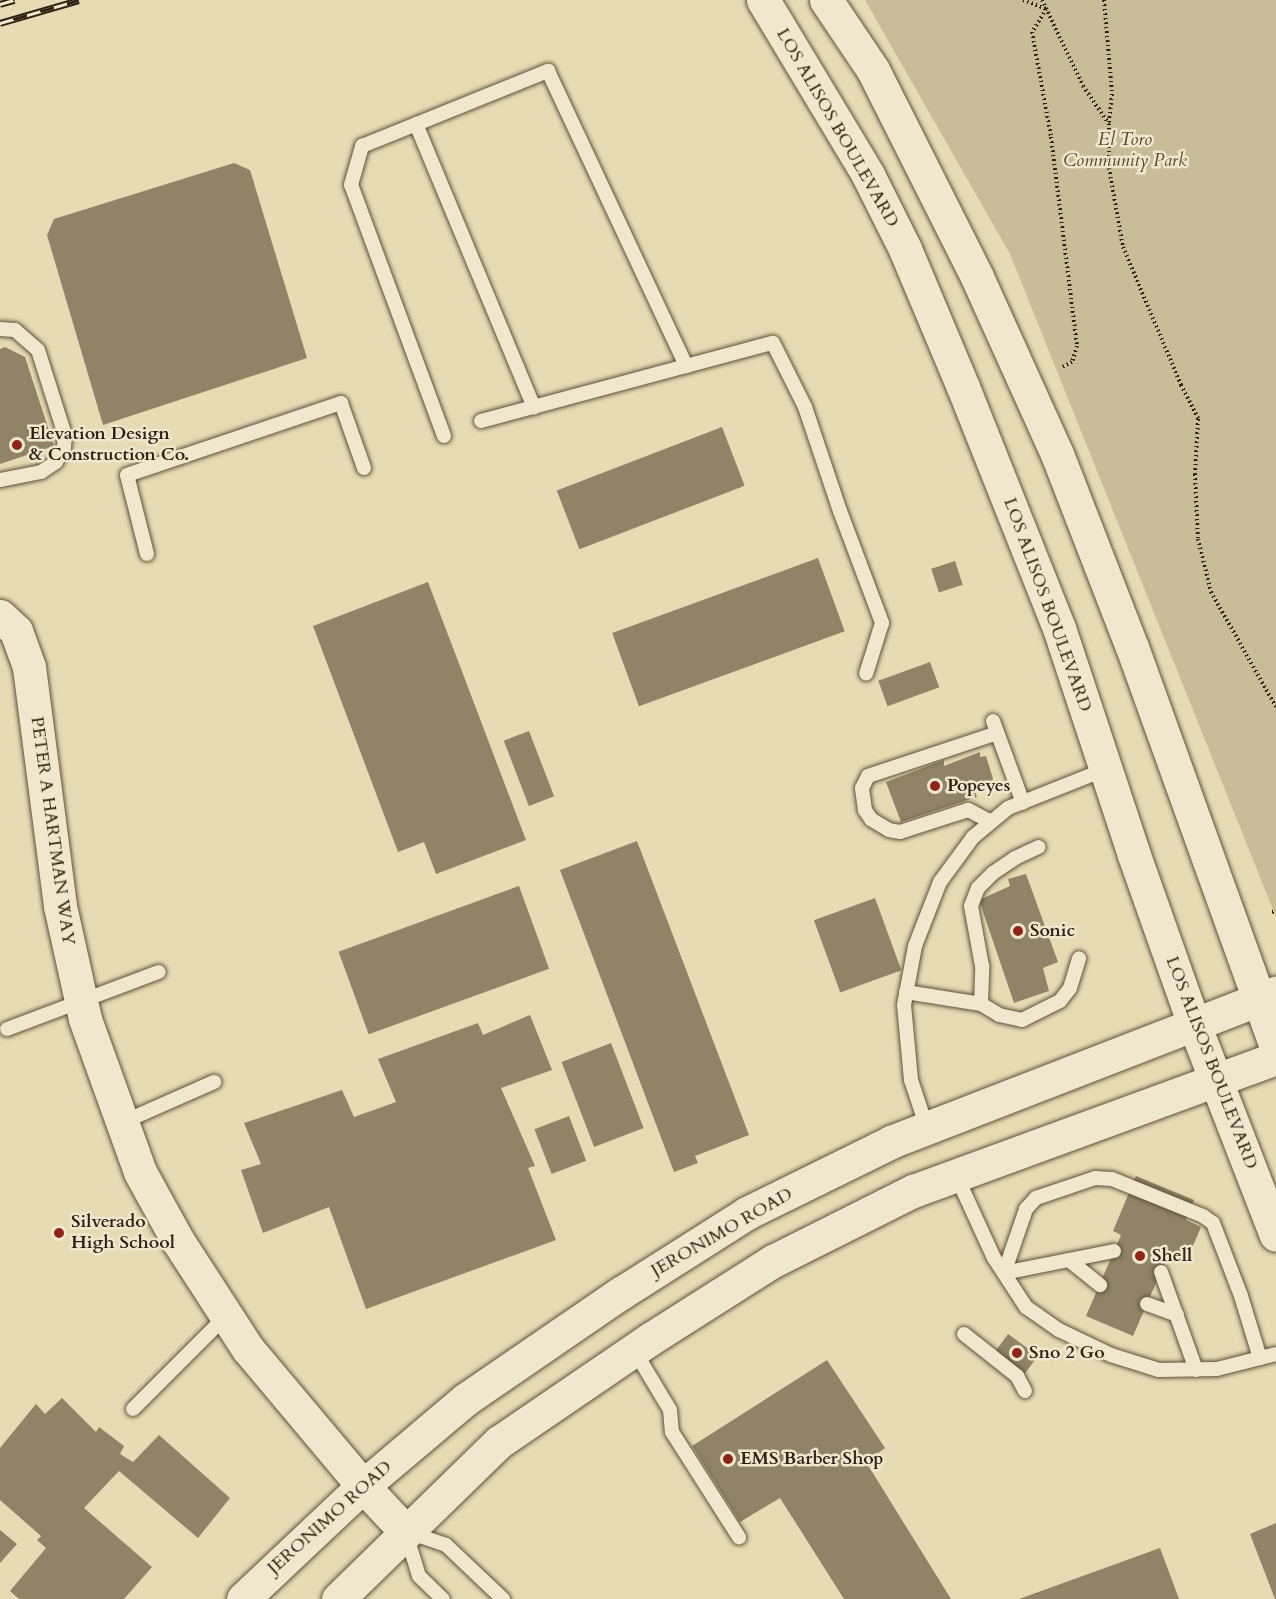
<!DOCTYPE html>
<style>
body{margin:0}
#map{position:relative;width:1276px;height:1599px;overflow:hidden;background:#e7dbb4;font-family:Cardo,serif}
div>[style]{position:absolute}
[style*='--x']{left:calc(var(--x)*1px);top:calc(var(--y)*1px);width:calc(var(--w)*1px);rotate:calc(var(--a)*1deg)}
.green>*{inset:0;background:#c8bc99}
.building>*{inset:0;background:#908367;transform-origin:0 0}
.path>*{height:4px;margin-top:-2px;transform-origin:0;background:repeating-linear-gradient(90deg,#312313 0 1.5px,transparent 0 4.5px)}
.roads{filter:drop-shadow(0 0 2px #5e513b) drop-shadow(0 0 2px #5e513b)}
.lane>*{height:14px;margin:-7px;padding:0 7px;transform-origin:7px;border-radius:7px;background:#efe8ce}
.secondary>*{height:33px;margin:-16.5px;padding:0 16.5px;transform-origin:16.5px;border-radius:16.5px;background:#efe8ce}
.rail>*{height:7px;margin-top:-3.5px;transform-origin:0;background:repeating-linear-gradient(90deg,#efe8ce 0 14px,#312313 0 28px);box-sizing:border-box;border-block:2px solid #312313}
.dots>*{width:16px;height:16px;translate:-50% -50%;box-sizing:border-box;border:3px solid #efe8ce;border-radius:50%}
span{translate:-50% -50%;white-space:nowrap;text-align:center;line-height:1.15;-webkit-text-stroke:5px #efe8ce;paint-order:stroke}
.street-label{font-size:18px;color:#312313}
.park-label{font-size:18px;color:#574934;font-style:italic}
.poi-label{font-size:18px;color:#312313;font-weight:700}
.left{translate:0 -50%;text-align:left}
</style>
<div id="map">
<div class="green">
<div style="clip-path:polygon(865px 0,1276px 0,1276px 917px,1010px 254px)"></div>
</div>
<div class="building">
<div style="clip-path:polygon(234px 163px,250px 170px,307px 358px,103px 425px,47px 235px,54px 219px)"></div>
<div style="clip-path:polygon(5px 347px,25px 357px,54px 446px,0 464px,0 349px)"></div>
<div style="left:722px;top:427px;width:63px;height:177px;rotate:69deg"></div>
<div style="left:818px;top:558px;width:78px;height:219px;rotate:70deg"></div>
<div style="left:955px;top:561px;width:25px;height:25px;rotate:72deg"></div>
<div style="clip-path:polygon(428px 582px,526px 840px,436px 874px,424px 842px,398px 852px,313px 626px)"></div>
<div style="left:930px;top:662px;width:27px;height:55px;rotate:70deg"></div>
<div style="left:529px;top:731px;width:70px;height:27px;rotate:69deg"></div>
<div style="clip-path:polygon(980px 752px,980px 757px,986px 756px,993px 779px,991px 783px,974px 789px,977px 797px,901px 822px,886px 782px,944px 760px,944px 766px)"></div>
<div style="clip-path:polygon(637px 841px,749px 1135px,695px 1156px,698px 1163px,674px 1172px,560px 870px)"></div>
<div style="clip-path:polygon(1026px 874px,1058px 962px,1043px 968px,1049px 991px,1014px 1003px,979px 900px,1010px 886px,1008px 879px)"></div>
<div style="left:519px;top:886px;width:88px;height:192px;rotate:70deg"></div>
<div style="left:875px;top:898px;width:77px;height:65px;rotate:70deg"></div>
<div style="clip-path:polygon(530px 1015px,552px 1070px,501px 1088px,535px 1166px,528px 1168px,556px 1240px,366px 1309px,329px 1207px,263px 1233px,241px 1170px,261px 1164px,244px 1123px,342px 1090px,354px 1117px,396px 1102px,378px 1059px,478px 1023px,483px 1035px)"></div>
<div style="left:611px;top:1043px;width:91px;height:53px;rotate:69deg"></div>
<div style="left:569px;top:1116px;width:48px;height:37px;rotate:69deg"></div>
<div style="clip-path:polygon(1136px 1176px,1194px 1200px,1186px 1220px,1201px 1227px,1187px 1260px,1169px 1253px,1133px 1336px,1086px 1316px,1121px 1235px,1113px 1231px)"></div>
<div style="left:1008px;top:1334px;width:37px;height:22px;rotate:36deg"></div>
<div style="clip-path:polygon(827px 1360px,885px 1448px,866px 1462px,951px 1599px,844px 1599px,780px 1498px,740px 1522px,692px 1446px)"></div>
<div style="clip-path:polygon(62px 1398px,96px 1432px,99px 1427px,124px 1446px,120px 1454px,133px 1462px,159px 1435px,230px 1498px,198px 1538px,119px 1471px,84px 1508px,152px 1567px,124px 1599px,19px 1599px,10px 1591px,46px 1548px,37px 1540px,41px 1536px,0 1500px,0 1448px,36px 1404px,45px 1414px)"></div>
<div style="clip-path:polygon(1276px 1523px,1276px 1599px,1275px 1599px,1250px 1534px)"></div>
<div style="clip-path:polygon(0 1530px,17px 1544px,0 1563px)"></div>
<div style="clip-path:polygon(1160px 1548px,1179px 1599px,1019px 1599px)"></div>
</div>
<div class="path">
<div style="--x:1023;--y:0;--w:25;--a:21"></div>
<div style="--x:1046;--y:9;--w:27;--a:121"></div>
<div style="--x:1032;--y:32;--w:107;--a:79.7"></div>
<div style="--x:1051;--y:137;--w:211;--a:82.9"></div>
<div style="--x:1077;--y:346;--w:17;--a:107"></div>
<div style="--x:1072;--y:362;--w:11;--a:153"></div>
<div style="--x:1042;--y:0;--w:95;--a:64.5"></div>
<div style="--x:1083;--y:86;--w:46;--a:55.6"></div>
<div style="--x:1109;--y:124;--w:44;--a:90"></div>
<div style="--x:1109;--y:168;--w:80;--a:80"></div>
<div style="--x:1123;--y:247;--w:150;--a:67.2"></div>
<div style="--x:1181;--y:385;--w:38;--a:63"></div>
<div style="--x:1198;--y:419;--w:55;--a:93.1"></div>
<div style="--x:1195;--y:474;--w:65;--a:87.4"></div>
<div style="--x:1198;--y:539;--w:55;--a:76.2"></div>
<div style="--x:1211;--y:592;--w:132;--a:60.5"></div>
<div style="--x:1104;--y:0;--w:94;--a:85.1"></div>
<div style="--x:1112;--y:94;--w:29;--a:96"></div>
<div style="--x:1272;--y:912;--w:4;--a:-14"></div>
</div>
<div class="roads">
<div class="lane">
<div style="--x:416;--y:124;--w:307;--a:67.4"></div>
<div style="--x:0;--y:329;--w:15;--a:4"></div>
<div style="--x:15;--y:330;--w:30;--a:41"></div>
<div style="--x:38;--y:350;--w:89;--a:72.4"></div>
<div style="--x:65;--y:435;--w:12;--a:95"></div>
<div style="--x:64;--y:447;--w:17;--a:118"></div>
<div style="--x:56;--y:462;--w:18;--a:146"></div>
<div style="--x:41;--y:472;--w:42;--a:169"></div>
<div style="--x:481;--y:421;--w:302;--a:-15"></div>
<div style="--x:773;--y:343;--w:72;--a:63.4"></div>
<div style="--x:805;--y:407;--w:110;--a:71.4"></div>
<div style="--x:840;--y:511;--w:120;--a:69.4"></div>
<div style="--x:882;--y:623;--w:53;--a:107.4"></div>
<div style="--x:444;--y:436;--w:268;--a:-110.3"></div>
<div style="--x:351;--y:185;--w:41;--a:-74.2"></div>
<div style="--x:362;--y:146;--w:201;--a:-22"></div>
<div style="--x:548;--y:71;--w:326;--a:64.9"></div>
<div style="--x:147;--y:554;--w:81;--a:-104.2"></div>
<div style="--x:127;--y:475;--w:226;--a:-18.6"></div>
<div style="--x:341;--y:403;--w:69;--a:70.5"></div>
<div style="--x:993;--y:721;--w:87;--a:69.9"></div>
<div style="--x:991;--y:822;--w:26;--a:-152"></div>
<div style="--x:968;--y:810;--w:71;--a:162.1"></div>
<div style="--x:900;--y:832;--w:11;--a:-170"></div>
<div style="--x:889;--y:830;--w:21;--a:-149"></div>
<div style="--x:871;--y:819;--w:11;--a:-124"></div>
<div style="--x:865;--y:810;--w:22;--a:-98"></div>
<div style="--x:862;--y:788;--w:13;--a:-63"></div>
<div style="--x:868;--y:776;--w:136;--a:-18.4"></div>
<div style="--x:906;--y:992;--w:76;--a:9.1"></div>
<div style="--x:981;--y:1004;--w:21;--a:31"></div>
<div style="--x:999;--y:1015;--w:24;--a:12"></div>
<div style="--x:1022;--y:1020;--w:42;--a:-26.6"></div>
<div style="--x:1060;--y:1001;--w:16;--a:-52"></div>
<div style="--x:1070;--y:988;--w:31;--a:-73"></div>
<div style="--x:981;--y:1004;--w:38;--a:-88"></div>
<div style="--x:982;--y:966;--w:61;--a:-100.4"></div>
<div style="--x:971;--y:906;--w:19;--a:-69"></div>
<div style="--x:978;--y:888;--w:21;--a:-45"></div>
<div style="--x:993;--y:873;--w:27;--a:-34"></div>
<div style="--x:1015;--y:858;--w:26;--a:-25"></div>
<div style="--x:7;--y:1029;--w:162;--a:-20.6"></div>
<div style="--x:121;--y:1123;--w:102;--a:-23.8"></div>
<div style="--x:927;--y:1128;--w:51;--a:-108.4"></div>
<div style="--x:911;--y:1080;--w:75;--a:-95.3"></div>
<div style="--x:904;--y:1005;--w:60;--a:-79.4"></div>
<div style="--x:915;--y:946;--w:69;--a:-68.7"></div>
<div style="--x:940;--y:882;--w:56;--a:-53.7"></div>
<div style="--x:973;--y:837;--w:45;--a:-39.6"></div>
<div style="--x:1008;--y:808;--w:105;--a:-21.7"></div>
<div style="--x:956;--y:1175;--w:91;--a:65.4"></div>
<div style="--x:994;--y:1258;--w:59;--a:56.9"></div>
<div style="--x:1026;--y:1307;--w:40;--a:34.9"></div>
<div style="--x:1059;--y:1330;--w:58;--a:25.7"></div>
<div style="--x:1111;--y:1355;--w:50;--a:17.4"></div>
<div style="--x:1159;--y:1370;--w:58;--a:-1"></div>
<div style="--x:1217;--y:1369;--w:61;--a:-14.3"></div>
<div style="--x:1114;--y:1251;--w:112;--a:168.7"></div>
<div style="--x:1004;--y:1273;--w:68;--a:-71"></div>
<div style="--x:1026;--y:1209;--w:15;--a:-48"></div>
<div style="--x:1036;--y:1198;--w:62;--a:-18.7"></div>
<div style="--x:1095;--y:1178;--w:17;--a:3"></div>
<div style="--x:1112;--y:1179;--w:98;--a:22.1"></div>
<div style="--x:1203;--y:1216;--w:12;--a:35"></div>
<div style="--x:1213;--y:1223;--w:78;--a:69"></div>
<div style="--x:1241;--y:1296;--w:65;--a:73"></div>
<div style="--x:1069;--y:1260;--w:40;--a:39"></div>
<div style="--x:1161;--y:1272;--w:104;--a:70.3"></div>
<div style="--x:1147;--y:1304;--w:32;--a:20"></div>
<div style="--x:964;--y:1334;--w:68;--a:38.4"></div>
<div style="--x:1017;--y:1376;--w:17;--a:62"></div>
<div style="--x:634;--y:1350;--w:70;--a:59"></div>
<div style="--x:670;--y:1410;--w:22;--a:85"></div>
<div style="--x:672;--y:1432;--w:125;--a:57.5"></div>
<div style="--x:133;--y:1409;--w:132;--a:-45"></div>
<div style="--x:408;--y:1532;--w:40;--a:18.9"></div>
<div style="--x:446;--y:1545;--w:79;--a:43.5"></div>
<div style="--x:406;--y:1534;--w:44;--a:72.8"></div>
<div style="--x:419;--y:1576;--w:33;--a:44"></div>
</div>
<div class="secondary">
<div style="--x:763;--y:0;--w:204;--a:59"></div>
<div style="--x:868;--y:175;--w:83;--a:63.4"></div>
<div style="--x:905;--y:249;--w:150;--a:67.2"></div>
<div style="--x:963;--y:387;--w:259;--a:68.3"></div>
<div style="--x:1059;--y:628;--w:239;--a:71.7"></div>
<div style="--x:1134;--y:855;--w:179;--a:70.5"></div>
<div style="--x:1194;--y:1024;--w:226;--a:68.8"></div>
<div style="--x:826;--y:0;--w:84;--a:56.1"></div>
<div style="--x:873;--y:70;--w:232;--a:63.3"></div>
<div style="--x:977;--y:277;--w:194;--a:65.7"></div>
<div style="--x:1057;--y:454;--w:207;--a:68.8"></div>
<div style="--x:1132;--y:647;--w:424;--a:70.2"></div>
<div style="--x:0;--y:616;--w:22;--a:43"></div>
<div style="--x:16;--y:631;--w:38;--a:70"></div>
<div style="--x:29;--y:667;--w:241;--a:82.6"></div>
<div style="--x:60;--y:906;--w:116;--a:77.5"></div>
<div style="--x:85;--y:1019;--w:163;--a:70.2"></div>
<div style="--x:140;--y:1172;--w:79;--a:61.2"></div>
<div style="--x:178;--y:1241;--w:129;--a:57.1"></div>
<div style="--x:248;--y:1349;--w:179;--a:50"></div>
<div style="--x:363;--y:1486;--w:63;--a:46.9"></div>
<div style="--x:243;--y:1599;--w:165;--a:-43.3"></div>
<div style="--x:363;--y:1486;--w:135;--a:-40.2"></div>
<div style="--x:466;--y:1399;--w:188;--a:-34.4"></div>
<div style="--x:621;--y:1293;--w:149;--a:-32.4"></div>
<div style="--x:747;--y:1213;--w:161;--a:-26.2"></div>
<div style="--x:891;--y:1142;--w:413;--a:-21.2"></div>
<div style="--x:338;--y:1599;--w:225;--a:-44.3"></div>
<div style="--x:499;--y:1442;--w:183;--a:-34.3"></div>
<div style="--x:650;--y:1339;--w:146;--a:-32.4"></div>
<div style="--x:773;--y:1261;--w:157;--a:-26.6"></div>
<div style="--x:913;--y:1191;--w:387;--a:-20.1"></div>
</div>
</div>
<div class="rail">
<div style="--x:0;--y:4;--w:15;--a:-16"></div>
<div style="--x:0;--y:23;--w:82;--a:-16.2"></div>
</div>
<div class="dots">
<div style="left:17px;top:445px;background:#8f2418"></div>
<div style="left:935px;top:786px;background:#8f2418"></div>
<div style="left:1018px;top:931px;background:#8f2418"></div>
<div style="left:59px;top:1233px;background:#8f2418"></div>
<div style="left:1140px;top:1256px;background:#8f2418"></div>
<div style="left:1017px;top:1353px;background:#8f2418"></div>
<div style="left:728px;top:1459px;background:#8f2418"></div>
</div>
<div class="street-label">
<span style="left:837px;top:128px;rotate:60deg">LOS ALISOS BOULEVARD</span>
<span style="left:1047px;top:605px;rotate:70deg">LOS ALISOS BOULEVARD</span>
<span style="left:52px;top:831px;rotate:82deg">PETER A HARTMAN WAY</span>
<span style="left:1211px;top:1063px;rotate:69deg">LOS ALISOS BOULEVARD</span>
<span style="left:722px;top:1233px;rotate:-30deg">JERONIMO ROAD</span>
<span style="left:330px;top:1518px;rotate:-42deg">JERONIMO ROAD</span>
</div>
<div class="park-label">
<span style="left:1125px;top:151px">El Toro<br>Community Park</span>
</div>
<div class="poi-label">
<span class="left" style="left:29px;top:445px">Elevation Design<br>&amp; Construction Co.</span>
<span class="left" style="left:947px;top:786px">Popeyes</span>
<span class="left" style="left:1030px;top:931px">Sonic</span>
<span class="left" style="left:71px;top:1233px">Silverado<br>High School</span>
<span class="left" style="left:1152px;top:1256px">Shell</span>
<span class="left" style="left:1029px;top:1353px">Sno 2 Go</span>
<span class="left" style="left:740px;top:1459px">EMS Barber Shop</span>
</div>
</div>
